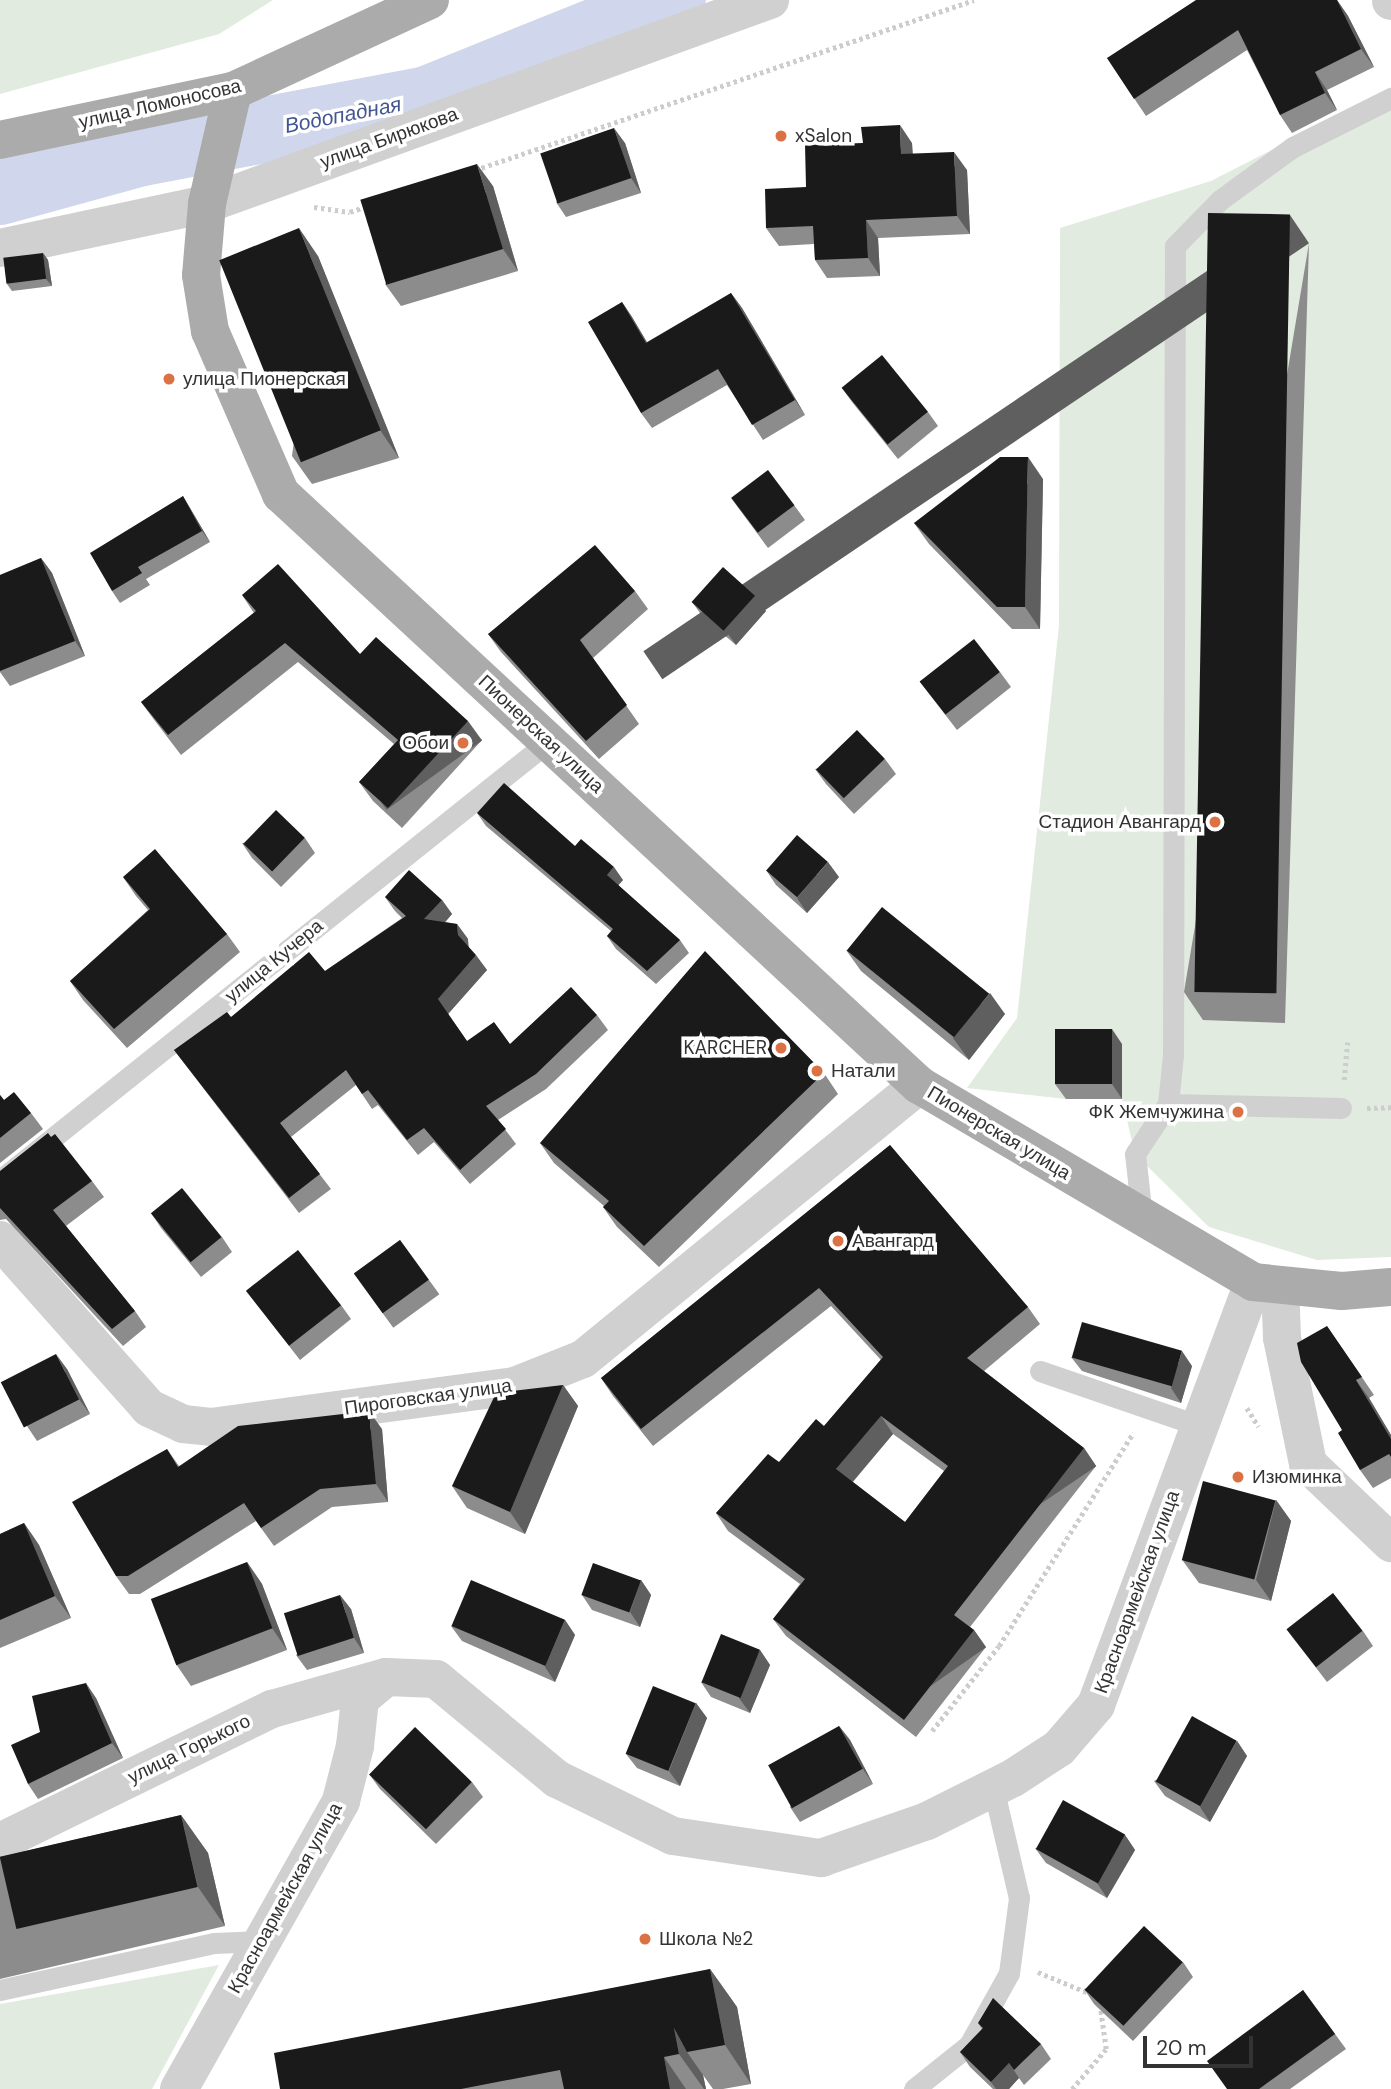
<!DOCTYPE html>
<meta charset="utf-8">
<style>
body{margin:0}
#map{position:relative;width:1391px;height:2089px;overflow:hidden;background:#fff;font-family:"DM Sans",sans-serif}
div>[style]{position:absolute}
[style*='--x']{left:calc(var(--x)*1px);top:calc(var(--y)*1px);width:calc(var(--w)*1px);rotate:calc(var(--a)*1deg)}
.green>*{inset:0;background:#e1ebdf}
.river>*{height:66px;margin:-33px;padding:0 33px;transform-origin:33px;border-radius:33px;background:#d0d7ec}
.path>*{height:4.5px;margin-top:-2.25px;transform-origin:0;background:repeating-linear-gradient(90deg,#cdcdcd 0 3.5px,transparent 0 7px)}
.service>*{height:21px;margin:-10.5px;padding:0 10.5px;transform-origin:10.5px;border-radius:10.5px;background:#d0d0d0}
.minor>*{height:38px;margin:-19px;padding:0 19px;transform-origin:19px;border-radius:19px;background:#d0d0d0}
.primary>*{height:38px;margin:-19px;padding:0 19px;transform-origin:19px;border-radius:19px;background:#ababab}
.wall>*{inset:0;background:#8c8c8c;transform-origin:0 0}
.shaded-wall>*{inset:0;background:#5f5f5f;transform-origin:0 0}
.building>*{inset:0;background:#1a1a1a;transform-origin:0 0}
.dots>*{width:19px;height:19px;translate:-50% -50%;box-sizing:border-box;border:4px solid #fff;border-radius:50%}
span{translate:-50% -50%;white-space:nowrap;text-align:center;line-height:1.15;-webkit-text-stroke:7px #fff;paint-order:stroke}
.street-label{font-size:19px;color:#333}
.poi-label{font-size:19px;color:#333}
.left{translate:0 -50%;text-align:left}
.right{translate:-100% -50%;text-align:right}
.water-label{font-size:21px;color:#445691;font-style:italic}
.scale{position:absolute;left:1143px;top:2036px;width:110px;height:32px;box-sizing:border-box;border:4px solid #333;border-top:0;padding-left:9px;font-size:21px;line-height:24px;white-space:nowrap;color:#333;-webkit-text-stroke:5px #fff;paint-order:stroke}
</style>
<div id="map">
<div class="green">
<div style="clip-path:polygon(0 0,273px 0,219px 34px,0 94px)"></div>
<div style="clip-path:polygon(1391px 89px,1391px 1257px,1317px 1260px,1209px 1227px,1135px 1154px,1122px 1099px,1066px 1099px,967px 1088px,1017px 1018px,1059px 625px,1060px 228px,1211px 181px)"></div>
<div style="clip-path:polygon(219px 1965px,152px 2089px,0 2089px,0 2004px)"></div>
</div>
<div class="river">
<div style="--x:0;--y:192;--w:147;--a:-15.4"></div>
<div style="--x:142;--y:153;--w:290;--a:-10.7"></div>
<div style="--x:427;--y:99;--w:265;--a:-21.9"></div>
</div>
<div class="path">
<div style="--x:475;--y:170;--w:527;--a:-18.81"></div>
<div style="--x:314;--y:207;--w:36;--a:8"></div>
<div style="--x:350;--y:212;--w:18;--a:-19"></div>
<div style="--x:1344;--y:1080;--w:38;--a:-85"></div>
<div style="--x:1367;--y:1108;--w:24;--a:-2"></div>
<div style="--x:1247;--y:1408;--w:22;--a:58"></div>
<div style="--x:932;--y:1731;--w:108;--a:-51.8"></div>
<div style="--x:999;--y:1646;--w:252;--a:-57.8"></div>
<div style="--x:1038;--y:1972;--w:57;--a:22.5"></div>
<div style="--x:1072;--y:2089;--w:52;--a:-49.6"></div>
<div style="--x:1106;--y:2049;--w:43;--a:-97.9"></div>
</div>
<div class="service">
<div style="--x:1168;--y:1104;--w:173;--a:1.3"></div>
<div style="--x:0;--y:1180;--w:703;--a:-38.65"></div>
<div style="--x:1142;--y:1217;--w:63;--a:-96.3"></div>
<div style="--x:1135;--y:1154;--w:60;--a:-56.6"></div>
<div style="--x:1168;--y:1104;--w:49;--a:-84.2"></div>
<div style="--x:1173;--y:1055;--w:809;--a:-89.86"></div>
<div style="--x:1175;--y:246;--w:64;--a:-45.6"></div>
<div style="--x:1220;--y:200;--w:90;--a:-36"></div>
<div style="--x:1293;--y:147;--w:110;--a:-26.6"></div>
<div style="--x:1040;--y:1371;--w:166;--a:19"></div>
<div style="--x:0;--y:1990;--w:219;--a:-12.4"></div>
<div style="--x:214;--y:1943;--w:47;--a:-2.4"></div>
<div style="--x:914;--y:2089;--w:70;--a:-38.7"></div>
<div style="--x:969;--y:2045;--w:82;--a:-60.9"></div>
<div style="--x:1009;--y:1973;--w:76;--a:-82.4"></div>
<div style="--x:1019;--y:1898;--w:114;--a:-103.2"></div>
</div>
<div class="minor">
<div style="--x:1391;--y:0;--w:1;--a:90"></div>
<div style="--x:0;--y:248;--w:212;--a:-12"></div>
<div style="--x:207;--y:204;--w:599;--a:-19.92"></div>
<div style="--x:0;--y:1240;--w:225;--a:48.4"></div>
<div style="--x:149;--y:1408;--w:38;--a:25"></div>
<div style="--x:183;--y:1424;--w:28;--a:6"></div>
<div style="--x:211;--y:1427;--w:307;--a:-7.7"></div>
<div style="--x:515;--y:1386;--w:73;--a:-21.7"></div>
<div style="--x:583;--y:1359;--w:434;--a:-39.2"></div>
<div style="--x:1280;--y:1285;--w:53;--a:87.8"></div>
<div style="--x:1282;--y:1338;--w:129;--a:78.3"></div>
<div style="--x:1308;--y:1464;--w:115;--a:43.6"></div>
<div style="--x:0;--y:1842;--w:303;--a:-26.1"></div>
<div style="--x:272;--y:1709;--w:118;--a:-15.7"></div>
<div style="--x:179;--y:2089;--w:330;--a:-60.6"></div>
<div style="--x:341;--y:1801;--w:57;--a:-75.7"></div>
<div style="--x:355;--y:1746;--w:47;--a:-83.9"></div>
<div style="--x:360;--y:1699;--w:34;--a:-40"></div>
<div style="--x:386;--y:1677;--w:50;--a:2.3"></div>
<div style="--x:436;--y:1679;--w:157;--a:39.6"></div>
<div style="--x:557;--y:1779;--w:129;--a:26.2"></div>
<div style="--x:673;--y:1836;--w:150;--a:8.5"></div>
<div style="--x:821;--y:1858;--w:112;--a:-19.2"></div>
<div style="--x:927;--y:1821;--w:96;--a:-26.6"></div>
<div style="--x:1013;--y:1778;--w:55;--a:-33.1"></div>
<div style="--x:1059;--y:1748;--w:57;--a:-49.3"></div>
<div style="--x:1096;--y:1705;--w:451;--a:-69.6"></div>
</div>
<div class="primary">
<div style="--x:233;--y:91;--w:116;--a:103"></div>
<div style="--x:207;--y:204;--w:71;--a:94.8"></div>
<div style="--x:201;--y:275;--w:57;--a:80.9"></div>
<div style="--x:210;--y:331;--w:178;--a:66.5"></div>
<div style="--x:281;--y:494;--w:870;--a:42.81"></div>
<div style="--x:919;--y:1085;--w:388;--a:30.5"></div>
<div style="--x:1253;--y:1282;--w:89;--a:5.8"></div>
<div style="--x:1342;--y:1291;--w:49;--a:-4.7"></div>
<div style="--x:0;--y:140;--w:238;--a:-11.9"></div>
<div style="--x:233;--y:91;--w:217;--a:-24.8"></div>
</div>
<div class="wall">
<div style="clip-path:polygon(1337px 0,1348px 16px,1374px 67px,1327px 90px,1337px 110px,1292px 133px,1280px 115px,1247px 50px,1146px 116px,1107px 58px)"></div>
<div style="clip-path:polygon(625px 143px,641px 193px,566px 217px,556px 202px)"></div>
<div style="clip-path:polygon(912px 143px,913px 154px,967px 170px,970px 234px,878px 238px,880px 276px,827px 278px,815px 260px,814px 244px,779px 246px,766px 228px,806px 187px)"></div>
<div style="clip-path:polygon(493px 186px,518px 271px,401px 306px,385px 284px)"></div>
<div style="clip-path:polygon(1309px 243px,1285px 1023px,1203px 1020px,1184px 992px)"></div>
<div style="clip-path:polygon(43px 253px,48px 260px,52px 286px,12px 291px,7px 284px)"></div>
<div style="clip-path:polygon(318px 256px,399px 458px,312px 484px,292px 456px)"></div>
<div style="clip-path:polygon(731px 293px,742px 308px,805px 415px,763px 440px,727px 385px,652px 428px,641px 413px,622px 302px,632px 317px,647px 342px)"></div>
<div style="clip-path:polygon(842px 388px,928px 412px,938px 426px,898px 459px,852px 402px)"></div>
<div style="clip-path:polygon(1043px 479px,1040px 629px,1012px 629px,929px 544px,914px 523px)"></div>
<div style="clip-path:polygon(183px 496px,190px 508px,210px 542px,146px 579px,150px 585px,120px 603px,112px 591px)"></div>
<div style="clip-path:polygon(731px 498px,794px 505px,805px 520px,768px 548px)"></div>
<div style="clip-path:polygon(41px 558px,52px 573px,85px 656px,10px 686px,0 672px,0 575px)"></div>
<div style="clip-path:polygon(635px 591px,648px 609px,593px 658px,639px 724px,599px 759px,501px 652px,488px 634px)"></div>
<div style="clip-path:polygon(242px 595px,360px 654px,482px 740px,402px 828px,373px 801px,359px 782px,394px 744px,298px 662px,181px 755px,155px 721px,141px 702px,254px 613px)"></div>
<div style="clip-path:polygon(692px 602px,766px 611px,736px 645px,703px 617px)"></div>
<div style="clip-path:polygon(1000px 672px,1011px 687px,957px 730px,920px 682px)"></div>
<div style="clip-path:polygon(885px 759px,896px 774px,854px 814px,826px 784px,815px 769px)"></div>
<div style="clip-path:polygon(477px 813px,575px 846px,623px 880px,618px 885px,680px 940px,689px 953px,656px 984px,616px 949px,607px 936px,611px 931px,486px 826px)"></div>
<div style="clip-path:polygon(305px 838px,315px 853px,281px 887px,252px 858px,242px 843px)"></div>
<div style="clip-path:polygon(766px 870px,839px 877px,807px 913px,776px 885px)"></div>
<div style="clip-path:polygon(123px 877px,227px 934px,240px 952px,127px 1048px,83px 1000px,70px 981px,148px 910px,136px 896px)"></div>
<div style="clip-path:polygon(385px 897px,442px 900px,452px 914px,445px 922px,457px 924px,468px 939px,468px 947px,487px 970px,448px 1014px,467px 1041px,510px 1044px,597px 1015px,608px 1030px,546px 1089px,498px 1120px,516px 1144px,470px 1184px,434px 1142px,418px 1155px,378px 1105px,372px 1109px,356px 1085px,291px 1137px,331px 1189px,299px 1213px,174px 1050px,231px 1017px,325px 971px,402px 918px,395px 911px)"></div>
<div style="clip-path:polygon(846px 950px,1005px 1014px,969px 1060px,861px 971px)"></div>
<div style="clip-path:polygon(1122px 1044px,1122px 1099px,1066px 1099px,1055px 1084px)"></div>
<div style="clip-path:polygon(824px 1073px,838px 1094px,659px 1267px,617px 1227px,603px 1207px,604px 1206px,554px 1163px,540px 1143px)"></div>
<div style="clip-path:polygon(0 1095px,4px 1100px,31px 1113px,43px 1129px,0 1163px)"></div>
<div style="clip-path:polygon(evenodd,890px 1145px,1028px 1307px,1040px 1324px,984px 1371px,1084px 1448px,1096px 1466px,970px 1627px,974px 1630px,986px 1647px,916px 1737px,786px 1636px,773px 1619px,800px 1584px,728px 1531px,716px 1513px,824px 1426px,881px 1360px,831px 1306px,653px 1446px,613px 1396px,601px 1378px,890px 1145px,893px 1434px,944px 1471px,905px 1522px,853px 1482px,893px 1434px)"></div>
<div style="clip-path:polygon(0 1171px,92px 1181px,104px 1197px,66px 1226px,135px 1311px,146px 1327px,123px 1346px,6px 1219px,0 1220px)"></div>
<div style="clip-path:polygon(151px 1213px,222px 1237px,232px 1252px,201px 1277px,161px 1228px)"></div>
<div style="left:400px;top:1240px;width:67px;height:57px;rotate:54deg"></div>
<div style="clip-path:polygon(246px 1291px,341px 1305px,351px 1319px,300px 1360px,257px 1305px)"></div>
<div style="clip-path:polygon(1327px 1326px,1374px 1395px,1369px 1398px,1391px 1435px,1391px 1478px,1373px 1488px,1360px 1470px,1342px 1430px)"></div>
<div style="clip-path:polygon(1071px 1357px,1192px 1366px,1181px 1403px,1082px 1371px)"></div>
<div style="clip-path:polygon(67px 1369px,90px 1414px,37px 1441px,27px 1426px)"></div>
<div style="clip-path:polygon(563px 1385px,578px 1406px,525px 1534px,467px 1508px,452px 1486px)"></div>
<div style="clip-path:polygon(382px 1429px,388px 1502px,332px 1507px,274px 1546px,256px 1521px,140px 1594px,129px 1594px,116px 1576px,167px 1449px,179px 1466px)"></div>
<div style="clip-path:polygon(1276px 1500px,1291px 1521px,1271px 1601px,1199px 1583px,1183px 1561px)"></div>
<div style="clip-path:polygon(24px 1523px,39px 1545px,71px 1618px,0 1648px,0 1534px)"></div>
<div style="clip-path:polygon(247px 1562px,262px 1584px,287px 1650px,191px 1686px,176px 1664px)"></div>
<div style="clip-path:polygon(641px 1580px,651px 1595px,640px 1627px,592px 1610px,582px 1595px)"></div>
<div style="clip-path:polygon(351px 1609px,364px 1653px,307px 1670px,296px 1655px)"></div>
<div style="clip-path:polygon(565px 1620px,575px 1635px,555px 1682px,462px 1641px,451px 1626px)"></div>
<div style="clip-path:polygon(1287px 1630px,1363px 1631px,1373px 1646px,1327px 1682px)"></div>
<div style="clip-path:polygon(760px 1650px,770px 1665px,750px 1713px,711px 1697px,701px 1682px)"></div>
<div style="clip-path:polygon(96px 1698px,123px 1758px,38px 1799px,28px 1784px,40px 1732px)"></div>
<div style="clip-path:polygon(696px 1703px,707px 1718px,680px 1786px,637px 1768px,626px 1754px)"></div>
<div style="clip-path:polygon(839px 1726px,850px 1740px,873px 1784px,800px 1822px,790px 1807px)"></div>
<div style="clip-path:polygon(1237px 1741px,1247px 1756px,1210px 1822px,1165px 1796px,1154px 1781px)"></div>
<div style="clip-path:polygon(369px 1774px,472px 1782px,483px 1797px,436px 1844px,380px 1789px)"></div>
<div style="clip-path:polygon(181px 1815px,208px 1853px,225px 1926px,0 1979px,0 1857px)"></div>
<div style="clip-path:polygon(1125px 1835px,1135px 1850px,1107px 1898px,1046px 1863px,1035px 1848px)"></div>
<div style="clip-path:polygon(1183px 1962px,1193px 1977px,1133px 2041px,1094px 2004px,1084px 1989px)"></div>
<div style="clip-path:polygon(710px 1969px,737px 2007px,751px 2084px,723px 2089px,713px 2089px,703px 2075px,706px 2089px,280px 2089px)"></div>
<div style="clip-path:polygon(1303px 1990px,1346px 2049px,1290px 2089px,1227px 2089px)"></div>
<div style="clip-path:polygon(978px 2023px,1041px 2044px,1051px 2059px,1024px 2085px,1019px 2078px,1009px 2089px,993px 2089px,970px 2067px,960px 2052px,982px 2029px)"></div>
</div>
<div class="shaded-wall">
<div style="clip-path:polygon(1337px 0,1348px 16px,1374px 67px,1361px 49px)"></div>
<div style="clip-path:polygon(1315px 72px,1327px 90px,1337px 110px,1325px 93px)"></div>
<div style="clip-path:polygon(900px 125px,912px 143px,913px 172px,901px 154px)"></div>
<div style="clip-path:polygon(614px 128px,625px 143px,641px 193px,631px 178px)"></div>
<div style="clip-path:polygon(954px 152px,967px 170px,970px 234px,957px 216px)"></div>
<div style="clip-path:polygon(477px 164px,493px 186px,518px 271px,503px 249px)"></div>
<div style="left:1290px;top:215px;width:34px;height:780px;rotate:56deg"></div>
<div style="clip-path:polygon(866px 220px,878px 238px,880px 276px,868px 258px)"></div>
<div style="clip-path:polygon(299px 228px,318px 256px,399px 458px,380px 430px)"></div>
<div style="clip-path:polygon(43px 253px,48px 260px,52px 286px,46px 279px)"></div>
<div style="clip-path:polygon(731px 293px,742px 308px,805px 415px,795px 400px)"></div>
<div style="clip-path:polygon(622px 302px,632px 317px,656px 358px,646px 343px)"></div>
<div style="clip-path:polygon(1028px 457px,1043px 479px,1040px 629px,1025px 607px)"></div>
<div style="clip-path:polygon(183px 496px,190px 508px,210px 542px,202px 531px)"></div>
<div style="clip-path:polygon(41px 558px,52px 573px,85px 656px,75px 641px)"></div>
<div style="clip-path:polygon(755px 596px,766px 611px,736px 645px,726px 631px)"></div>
<div style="left:468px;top:721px;width:24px;height:118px;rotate:54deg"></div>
<div style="clip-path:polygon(828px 862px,839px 877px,807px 913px,797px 898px)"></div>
<div style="clip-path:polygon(614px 867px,623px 880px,616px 888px,607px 875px)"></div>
<div style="clip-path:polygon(442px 900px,452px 914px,435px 934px,424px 919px)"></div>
<div style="clip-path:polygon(457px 924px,468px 939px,469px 950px,458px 935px)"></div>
<div style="clip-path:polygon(476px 955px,487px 970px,448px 1014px,438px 999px)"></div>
<div style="clip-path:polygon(990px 993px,1005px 1014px,969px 1060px,953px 1038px)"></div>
<div style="clip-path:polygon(1112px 1029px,1122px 1044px,1122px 1099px,1112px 1084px)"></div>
<div style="clip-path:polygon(1182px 1351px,1192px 1366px,1181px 1403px,1171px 1388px)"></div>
<div style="clip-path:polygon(56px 1354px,67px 1369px,90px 1414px,79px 1399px)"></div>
<div style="clip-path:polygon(1356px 1380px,1369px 1398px,1391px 1435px,1391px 1439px)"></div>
<div style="clip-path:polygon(563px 1385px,578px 1406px,525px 1534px,510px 1512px)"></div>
<div style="clip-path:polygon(369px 1411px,382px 1429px,388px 1502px,376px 1484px)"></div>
<div style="clip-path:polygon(881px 1416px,893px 1434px,848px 1487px,836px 1469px)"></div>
<div style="left:1084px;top:1448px;width:22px;height:212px;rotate:56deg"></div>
<div style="clip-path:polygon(1276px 1500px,1291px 1521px,1271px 1601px,1256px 1580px)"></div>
<div style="clip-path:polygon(24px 1523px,39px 1545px,71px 1618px,55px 1596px)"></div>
<div style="clip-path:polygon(247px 1562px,262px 1584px,287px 1650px,272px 1628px)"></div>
<div style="clip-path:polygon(641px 1580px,651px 1595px,640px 1627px,630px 1612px)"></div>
<div style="clip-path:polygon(340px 1595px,351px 1609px,364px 1653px,354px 1638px)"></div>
<div style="clip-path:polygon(565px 1620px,575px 1635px,555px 1682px,545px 1667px)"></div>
<div style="left:974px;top:1630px;width:21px;height:114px;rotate:55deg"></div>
<div style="clip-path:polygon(760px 1650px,770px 1665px,750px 1713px,739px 1698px)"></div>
<div style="clip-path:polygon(86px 1683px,96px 1698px,123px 1758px,112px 1743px)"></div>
<div style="clip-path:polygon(696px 1703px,707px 1718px,680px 1786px,669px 1771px)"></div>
<div style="clip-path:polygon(839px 1726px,850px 1740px,873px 1784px,863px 1769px)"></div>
<div style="clip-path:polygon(1237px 1741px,1247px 1756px,1210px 1822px,1200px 1807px)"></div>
<div style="clip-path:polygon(181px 1815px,208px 1853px,225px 1926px,198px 1887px)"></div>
<div style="clip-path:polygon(1125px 1835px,1135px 1850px,1107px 1898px,1097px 1883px)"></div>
<div style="clip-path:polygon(710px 1969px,737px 2007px,751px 2084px,725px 2045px)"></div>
<div style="clip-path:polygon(674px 2028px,687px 2052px,703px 2075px,706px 2089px,704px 2089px,679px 2054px)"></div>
<div style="clip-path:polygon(664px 2057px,686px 2089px,670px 2089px)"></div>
<div style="clip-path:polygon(1009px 2063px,1019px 2078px,1009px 2089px,996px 2089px,991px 2082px)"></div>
</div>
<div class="building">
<div style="clip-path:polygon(1196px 0,1337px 0,1361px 49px,1315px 72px,1325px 93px,1280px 115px,1238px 30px,1134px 99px,1107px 58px)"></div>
<div style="clip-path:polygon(900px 125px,901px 154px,954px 152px,957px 216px,866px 220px,868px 258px,815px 260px,813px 226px,766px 228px,765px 189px,806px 187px,805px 145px,863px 143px,861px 127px)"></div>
<div style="left:614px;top:128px;width:53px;height:78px;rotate:71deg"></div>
<div style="left:477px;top:164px;width:89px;height:122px;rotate:73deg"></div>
<div style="left:1208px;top:213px;width:82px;height:779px;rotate:1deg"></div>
<div style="left:299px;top:228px;width:218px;height:86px;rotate:68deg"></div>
<div style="left:43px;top:253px;width:26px;height:40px;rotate:83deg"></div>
<div style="clip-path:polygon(731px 293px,795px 400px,752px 425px,718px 369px,641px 413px,588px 322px,622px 302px,646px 343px)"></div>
<div style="left:882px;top:355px;width:73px;height:52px;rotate:51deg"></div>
<div style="clip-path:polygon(1000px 457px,1028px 457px,1025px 607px,997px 607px,914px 523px)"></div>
<div style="left:768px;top:470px;width:44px;height:46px;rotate:53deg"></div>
<div style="clip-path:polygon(183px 496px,202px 531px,138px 567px,142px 573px,112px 591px,90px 553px)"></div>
<div style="clip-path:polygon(595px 545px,635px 591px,580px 640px,627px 705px,586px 741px,488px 634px)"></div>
<div style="clip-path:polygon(41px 558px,75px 641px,0 671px,0 575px)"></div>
<div style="clip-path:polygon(278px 564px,360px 654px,376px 637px,468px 721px,388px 808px,359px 782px,398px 740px,285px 643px,168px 735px,141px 702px,256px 611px,242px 595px)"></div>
<div style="left:723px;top:567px;width:43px;height:47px;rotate:42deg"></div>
<div style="left:974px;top:639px;width:42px;height:69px;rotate:52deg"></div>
<div style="left:857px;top:730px;width:40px;height:57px;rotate:46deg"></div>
<div style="clip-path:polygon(504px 783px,575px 846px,581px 839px,614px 867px,607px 875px,680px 940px,647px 971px,607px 936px,613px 929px,477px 813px)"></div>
<div style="left:276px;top:810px;width:40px;height:47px;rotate:44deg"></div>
<div style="left:797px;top:835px;width:41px;height:47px;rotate:41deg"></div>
<div style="clip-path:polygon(155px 849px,227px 934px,114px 1029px,70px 981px,150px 909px,123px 877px)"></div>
<div style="clip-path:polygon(409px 870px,442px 900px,424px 919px,457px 924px,458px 935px,476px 955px,438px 999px,467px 1041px,494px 1022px,510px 1044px,571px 987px,597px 1015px,536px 1074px,486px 1106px,506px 1129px,460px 1170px,424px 1128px,407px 1140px,368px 1090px,362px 1094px,346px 1070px,280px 1123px,320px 1174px,289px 1198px,174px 1050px,227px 1012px,231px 1017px,309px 952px,325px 971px,406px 916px,385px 897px)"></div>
<div style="left:882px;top:907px;width:138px;height:56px;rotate:39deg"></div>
<div style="clip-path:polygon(705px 951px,824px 1073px,644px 1246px,603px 1207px,609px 1201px,540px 1143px)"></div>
<div style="left:1055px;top:1029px;width:57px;height:55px"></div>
<div style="clip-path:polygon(14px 1092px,31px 1113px,0 1138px,0 1095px,4px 1100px)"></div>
<div style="clip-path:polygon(48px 1133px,51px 1137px,55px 1134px,92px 1181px,53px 1210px,135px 1311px,112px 1329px,0 1208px,0 1171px)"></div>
<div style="clip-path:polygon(evenodd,890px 1145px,1028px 1307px,967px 1358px,1084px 1448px,954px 1615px,974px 1630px,904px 1720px,773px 1619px,805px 1579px,716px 1513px,768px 1454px,779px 1462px,816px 1419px,824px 1426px,883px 1357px,819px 1288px,641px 1429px,601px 1378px,890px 1145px,881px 1416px,948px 1466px,905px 1522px,836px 1469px,881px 1416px)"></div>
<div style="left:182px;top:1188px;width:63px;height:40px;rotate:51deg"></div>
<div style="left:400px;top:1240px;width:49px;height:57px;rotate:54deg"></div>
<div style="left:298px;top:1250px;width:70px;height:66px;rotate:52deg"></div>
<div style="left:1082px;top:1322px;width:104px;height:37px;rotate:16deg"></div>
<div style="clip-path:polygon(1327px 1326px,1362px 1377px,1356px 1380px,1391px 1439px,1391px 1457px,1389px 1454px,1360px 1470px,1338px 1433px,1342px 1430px,1301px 1362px,1297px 1343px)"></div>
<div style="left:56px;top:1354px;width:51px;height:62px;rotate:63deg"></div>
<div style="clip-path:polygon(563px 1385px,510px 1512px,452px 1486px,496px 1393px)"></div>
<div style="clip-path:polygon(369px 1411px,376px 1484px,320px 1489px,261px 1528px,244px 1503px,128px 1576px,116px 1576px,72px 1502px,167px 1449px,178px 1467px,238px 1426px)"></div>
<div style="left:1203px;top:1481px;width:75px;height:82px;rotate:15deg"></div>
<div style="clip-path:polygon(24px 1523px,55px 1596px,0 1620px,0 1534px)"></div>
<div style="left:247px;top:1562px;width:71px;height:103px;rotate:69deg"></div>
<div style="left:593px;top:1563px;width:51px;height:34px;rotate:20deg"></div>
<div style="left:471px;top:1580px;width:102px;height:50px;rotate:23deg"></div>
<div style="left:1333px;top:1593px;width:48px;height:59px;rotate:52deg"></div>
<div style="left:340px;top:1595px;width:45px;height:59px;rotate:72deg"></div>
<div style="left:721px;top:1634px;width:42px;height:52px;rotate:22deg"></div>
<div style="clip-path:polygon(86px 1683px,112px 1743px,28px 1784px,11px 1745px,40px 1732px,32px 1696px)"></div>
<div style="left:653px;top:1686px;width:46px;height:73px;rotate:22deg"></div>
<div style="left:1192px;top:1716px;width:51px;height:75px;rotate:29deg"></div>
<div style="left:839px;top:1726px;width:49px;height:81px;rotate:61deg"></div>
<div style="left:415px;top:1727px;width:79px;height:66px;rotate:44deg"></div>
<div style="left:1063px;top:1800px;width:71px;height:56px;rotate:29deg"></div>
<div style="left:181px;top:1815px;width:74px;height:186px;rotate:77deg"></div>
<div style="left:1144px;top:1926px;width:53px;height:87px;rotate:43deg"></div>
<div style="clip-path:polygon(710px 1969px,725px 2045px,687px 2052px,674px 2028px,679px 2054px,664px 2057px,670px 2089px,564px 2089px,560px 2070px,461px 2089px,280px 2089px,274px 2053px)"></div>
<div style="clip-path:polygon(1303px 1990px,1335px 2034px,1259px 2089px,1227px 2089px,1207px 2061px)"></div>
<div style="clip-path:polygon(993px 1998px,1041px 2044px,1014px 2070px,1009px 2063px,991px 2082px,960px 2052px,983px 2028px,978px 2023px)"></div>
</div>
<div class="dots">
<div style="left:781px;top:136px;background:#db7243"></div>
<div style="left:169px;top:379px;background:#db7243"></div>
<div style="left:463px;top:743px;background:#db7243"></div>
<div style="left:1215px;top:822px;background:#db7243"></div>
<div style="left:781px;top:1048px;background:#db7243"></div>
<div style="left:817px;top:1071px;background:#db7243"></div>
<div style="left:1238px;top:1112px;background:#db7243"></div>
<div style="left:838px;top:1241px;background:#db7243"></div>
<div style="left:1238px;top:1477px;background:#db7243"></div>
<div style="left:645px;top:1939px;background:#db7243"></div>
</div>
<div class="street-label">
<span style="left:160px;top:104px;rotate:-13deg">улица Ломоносова</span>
<span style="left:389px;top:138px;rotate:-20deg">улица Бирюкова</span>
<span style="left:541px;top:734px;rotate:43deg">Пионерская улица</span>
<span style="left:274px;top:961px;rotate:-39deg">улица Кучера</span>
<span style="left:999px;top:1133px;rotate:31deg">Пионерская улица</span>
<span style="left:428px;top:1397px;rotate:-8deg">Пироговская улица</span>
<span style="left:1137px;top:1592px;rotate:-70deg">Красноармейская улица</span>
<span style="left:189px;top:1749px;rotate:-26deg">улица Горького</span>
<span style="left:285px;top:1898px;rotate:-61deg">Красноармейская улица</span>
</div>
<div class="poi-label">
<span class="left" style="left:795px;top:136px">xSalon</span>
<span class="left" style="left:183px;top:379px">улица Пионерская</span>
<span class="right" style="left:449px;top:743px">Обои</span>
<span class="right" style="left:1201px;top:822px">Стадион Авангард</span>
<span class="right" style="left:767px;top:1048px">KARCHER</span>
<span class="left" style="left:831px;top:1071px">Натали</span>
<span class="right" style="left:1224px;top:1112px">ФК Жемчужина</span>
<span class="left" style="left:852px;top:1241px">Авангард</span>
<span class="left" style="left:1252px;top:1477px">Изюминка</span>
<span class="left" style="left:659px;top:1939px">Школа №2</span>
</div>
<div class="water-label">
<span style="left:343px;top:115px;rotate:-11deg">Водопадная</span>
</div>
<div class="scale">20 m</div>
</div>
